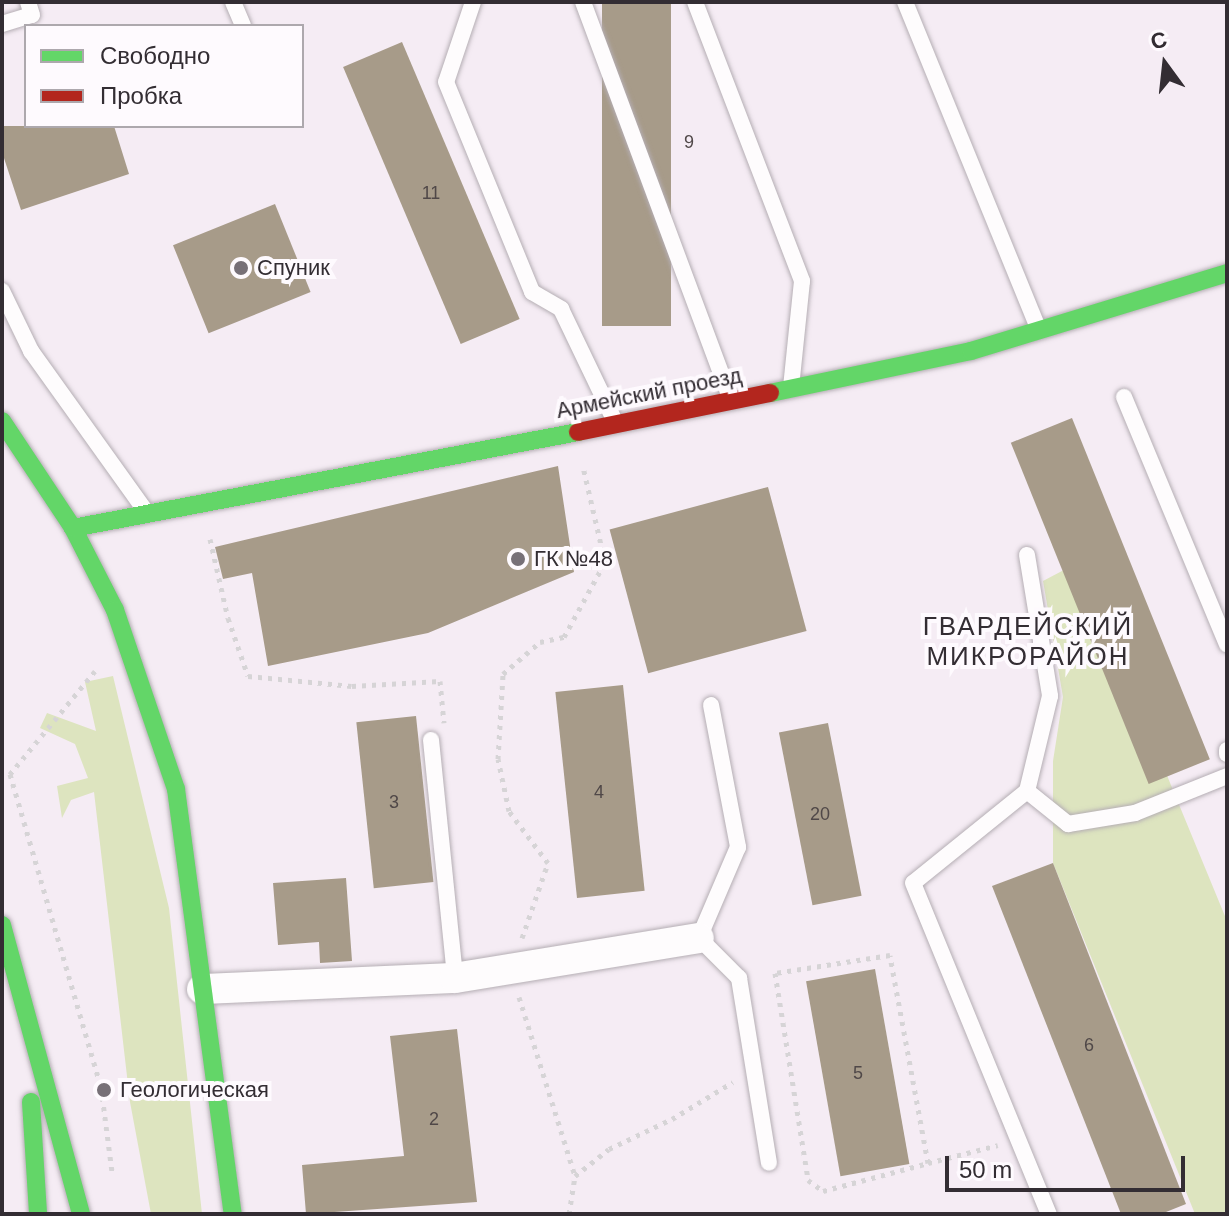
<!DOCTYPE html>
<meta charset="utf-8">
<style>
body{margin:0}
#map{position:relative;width:1229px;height:1216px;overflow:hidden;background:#f5ecf4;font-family:Helvetica,sans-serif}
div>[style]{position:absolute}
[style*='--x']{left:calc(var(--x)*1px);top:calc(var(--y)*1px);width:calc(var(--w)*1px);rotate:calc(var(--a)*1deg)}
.green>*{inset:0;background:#dde4bf}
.building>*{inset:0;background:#a79b89;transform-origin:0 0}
.path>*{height:5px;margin-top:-2.5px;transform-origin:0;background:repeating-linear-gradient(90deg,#d6d4d6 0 4px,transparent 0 10px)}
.roads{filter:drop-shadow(0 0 2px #b5aeb4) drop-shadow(0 0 2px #b5aeb4)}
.lane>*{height:16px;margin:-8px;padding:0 8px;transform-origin:8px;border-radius:8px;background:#fefcfd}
.street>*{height:30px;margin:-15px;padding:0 15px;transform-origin:15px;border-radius:15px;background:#fefcfd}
.fast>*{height:18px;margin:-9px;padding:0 9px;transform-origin:9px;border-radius:9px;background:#63d668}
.jam>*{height:18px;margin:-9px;padding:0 9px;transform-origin:9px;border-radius:9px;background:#b3261e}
.dots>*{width:22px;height:22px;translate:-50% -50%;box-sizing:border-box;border:4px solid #fefafe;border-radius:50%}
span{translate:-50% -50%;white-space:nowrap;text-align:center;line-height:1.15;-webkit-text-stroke:8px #fefafe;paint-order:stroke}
.number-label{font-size:18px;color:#504848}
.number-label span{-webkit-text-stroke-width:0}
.poi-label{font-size:22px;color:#332d33}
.left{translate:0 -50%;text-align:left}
.street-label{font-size:22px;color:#332d33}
.quarter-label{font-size:26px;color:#332d33;letter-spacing:2px}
.frame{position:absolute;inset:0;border:4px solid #332d33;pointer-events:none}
.legend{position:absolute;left:24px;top:24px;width:280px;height:104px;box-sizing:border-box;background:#fefafe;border:2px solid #ada8ad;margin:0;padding:10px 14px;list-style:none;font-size:24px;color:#332d33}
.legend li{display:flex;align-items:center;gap:16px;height:40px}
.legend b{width:40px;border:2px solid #ada8ad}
.north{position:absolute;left:1125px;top:24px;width:80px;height:80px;-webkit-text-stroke:6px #fefafe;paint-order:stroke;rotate:345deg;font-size:22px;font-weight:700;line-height:32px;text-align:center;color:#332d33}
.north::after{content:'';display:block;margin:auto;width:28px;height:36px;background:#332d33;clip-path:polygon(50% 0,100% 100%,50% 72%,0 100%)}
.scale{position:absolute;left:945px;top:1156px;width:240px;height:36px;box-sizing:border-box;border:4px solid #332d33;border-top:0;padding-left:10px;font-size:24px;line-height:28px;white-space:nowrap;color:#332d33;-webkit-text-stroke:6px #fefafe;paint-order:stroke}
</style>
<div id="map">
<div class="green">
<div style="clip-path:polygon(1079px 562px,1227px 921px,1227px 1214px,1195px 1214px,1053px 863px,1053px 761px,1063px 697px,1043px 581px)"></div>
<div style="clip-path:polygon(113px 676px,169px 908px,202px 1214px,151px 1214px,130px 1102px,94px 792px,71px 800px,62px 818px,57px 786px,88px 778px,75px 744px,40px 728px,47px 713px,96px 731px,85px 682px)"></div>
</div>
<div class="building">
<div style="left:602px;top:2px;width:69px;height:324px"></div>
<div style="left:402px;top:42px;width:301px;height:64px;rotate:67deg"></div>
<div style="clip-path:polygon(2px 126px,114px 126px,129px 174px,21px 210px,2px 152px)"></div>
<div style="left:275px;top:204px;width:95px;height:110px;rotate:68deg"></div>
<div style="left:1072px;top:418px;width:368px;height:66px;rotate:68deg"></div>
<div style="clip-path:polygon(558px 466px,574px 572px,428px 633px,268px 666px,252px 573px,223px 579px,215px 547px)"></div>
<div style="left:768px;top:487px;width:149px;height:164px;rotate:75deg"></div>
<div style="left:623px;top:685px;width:207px;height:68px;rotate:84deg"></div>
<div style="left:416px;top:716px;width:167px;height:60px;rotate:84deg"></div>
<div style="left:828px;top:723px;width:176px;height:50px;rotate:79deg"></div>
<div style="clip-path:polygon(1053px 863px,1186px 1204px,1161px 1214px,1121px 1214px,992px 886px)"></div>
<div style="clip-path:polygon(346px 878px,352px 961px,320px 963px,319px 942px,278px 945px,273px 883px)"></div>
<div style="left:875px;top:969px;width:198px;height:70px;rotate:80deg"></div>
<div style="clip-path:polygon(457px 1029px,477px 1202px,306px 1214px,302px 1165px,404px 1156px,390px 1036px)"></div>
</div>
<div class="path">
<div style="--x:210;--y:539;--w:81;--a:77.2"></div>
<div style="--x:228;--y:618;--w:61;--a:71"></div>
<div style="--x:248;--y:676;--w:104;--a:5.5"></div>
<div style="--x:352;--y:686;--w:88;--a:-3.3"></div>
<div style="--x:440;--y:681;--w:42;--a:84.6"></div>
<div style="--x:95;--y:671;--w:134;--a:129.5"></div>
<div style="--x:10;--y:774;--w:326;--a:73.8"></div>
<div style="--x:101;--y:1087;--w:86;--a:82.6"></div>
<div style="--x:522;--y:938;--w:79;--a:-70.9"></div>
<div style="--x:548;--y:863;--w:65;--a:-126.9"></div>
<div style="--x:509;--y:811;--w:53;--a:-101.9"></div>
<div style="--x:498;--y:759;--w:85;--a:-86.6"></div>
<div style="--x:503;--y:674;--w:49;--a:-40.9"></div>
<div style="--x:540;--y:642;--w:25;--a:-12"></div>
<div style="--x:564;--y:637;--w:85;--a:-61.3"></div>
<div style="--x:605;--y:562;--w:98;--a:-103"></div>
<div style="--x:519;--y:997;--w:188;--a:72.6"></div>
<div style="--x:928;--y:1163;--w:211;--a:-100.4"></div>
<div style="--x:890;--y:955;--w:116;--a:171.1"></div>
<div style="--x:775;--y:973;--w:210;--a:80.9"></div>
<div style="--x:808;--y:1180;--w:19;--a:36"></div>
<div style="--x:823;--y:1191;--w:109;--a:-14.9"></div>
<div style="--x:928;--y:1163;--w:72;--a:-14.4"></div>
<div style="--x:569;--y:1214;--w:38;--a:-81"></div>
<div style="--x:575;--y:1176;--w:43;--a:-38.5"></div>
<div style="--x:609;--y:1149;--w:70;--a:-25.5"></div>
<div style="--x:672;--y:1119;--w:71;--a:-31.2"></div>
</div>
<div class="roads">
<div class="lane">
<div style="--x:233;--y:2;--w:26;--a:67"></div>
<div style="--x:473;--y:2;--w:84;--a:108.6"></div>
<div style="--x:446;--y:82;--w:227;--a:67.7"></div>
<div style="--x:532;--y:292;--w:34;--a:30"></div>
<div style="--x:561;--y:309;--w:127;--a:64.4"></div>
<div style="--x:583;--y:2;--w:425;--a:69.6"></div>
<div style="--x:695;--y:2;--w:299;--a:69"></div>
<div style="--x:802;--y:281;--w:107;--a:95.9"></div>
<div style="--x:905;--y:2;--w:352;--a:67.8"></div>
<div style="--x:2;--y:24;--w:31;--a:-17"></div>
<div style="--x:32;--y:15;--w:14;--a:-107"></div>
<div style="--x:2;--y:291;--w:67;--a:64.2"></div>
<div style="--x:31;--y:351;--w:194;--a:54.4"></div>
<div style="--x:1124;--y:397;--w:268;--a:67.4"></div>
<div style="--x:1027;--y:555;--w:143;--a:80.7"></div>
<div style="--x:1050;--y:696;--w:98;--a:103.6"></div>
<div style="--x:1027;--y:791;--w:146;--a:141.1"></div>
<div style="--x:913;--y:883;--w:358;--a:67.7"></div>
<div style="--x:711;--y:705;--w:145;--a:79.2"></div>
<div style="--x:738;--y:847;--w:99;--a:113.2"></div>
<div style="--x:699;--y:938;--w:57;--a:45"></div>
<div style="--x:739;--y:978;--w:187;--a:80.8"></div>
<div style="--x:431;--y:740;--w:239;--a:84.2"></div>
<div style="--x:1227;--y:750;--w:4;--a:90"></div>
<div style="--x:1027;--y:791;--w:53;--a:38.8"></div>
<div style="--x:1068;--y:824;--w:68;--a:-9.3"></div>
<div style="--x:1135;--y:813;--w:99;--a:-21.9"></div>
</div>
<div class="street">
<div style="--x:202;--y:989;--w:253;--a:-2.5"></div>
<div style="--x:455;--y:978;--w:247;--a:-9.3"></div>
</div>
<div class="fast">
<div style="--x:770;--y:393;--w:205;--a:-11.8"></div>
<div style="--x:971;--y:351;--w:268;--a:-16.9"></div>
<div style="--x:2;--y:421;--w:128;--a:56.4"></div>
<div style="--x:73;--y:528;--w:92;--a:62.9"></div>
<div style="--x:115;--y:610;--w:189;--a:71.2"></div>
<div style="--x:176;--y:789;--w:429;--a:82.4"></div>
<div style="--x:73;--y:528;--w:514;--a:-10.76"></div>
<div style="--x:2;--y:925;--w:300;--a:74.7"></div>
<div style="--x:31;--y:1102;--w:112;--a:86.4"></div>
</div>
<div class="jam">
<div style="--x:578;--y:432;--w:196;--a:-11.5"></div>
</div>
</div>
<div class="dots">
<div style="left:241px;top:268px;background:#777077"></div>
<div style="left:518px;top:559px;background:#777077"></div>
<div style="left:104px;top:1090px;background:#777077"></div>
</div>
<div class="number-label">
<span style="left:689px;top:142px">9</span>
<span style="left:431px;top:193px">11</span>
<span style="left:599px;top:792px">4</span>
<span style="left:394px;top:802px">3</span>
<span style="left:820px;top:814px">20</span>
<span style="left:1089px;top:1045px">6</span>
<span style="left:858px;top:1073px">5</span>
<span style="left:434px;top:1119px">2</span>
</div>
<div class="poi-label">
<span class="left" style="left:257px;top:268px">Спуник</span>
<span class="left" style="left:534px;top:559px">ГК №48</span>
<span class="left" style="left:120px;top:1090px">Геологическая</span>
</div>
<div class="street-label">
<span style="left:649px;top:393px;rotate:-11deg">Армейский проезд</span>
</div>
<div class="quarter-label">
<span style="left:1028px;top:642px">ГВАРДЕЙСКИЙ<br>МИКРОРАЙОН</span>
</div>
<div class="frame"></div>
<ul class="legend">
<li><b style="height:10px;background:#63d668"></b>Свободно</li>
<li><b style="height:10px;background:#b3261e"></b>Пробка</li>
</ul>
<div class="north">С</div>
<div class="scale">50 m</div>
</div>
